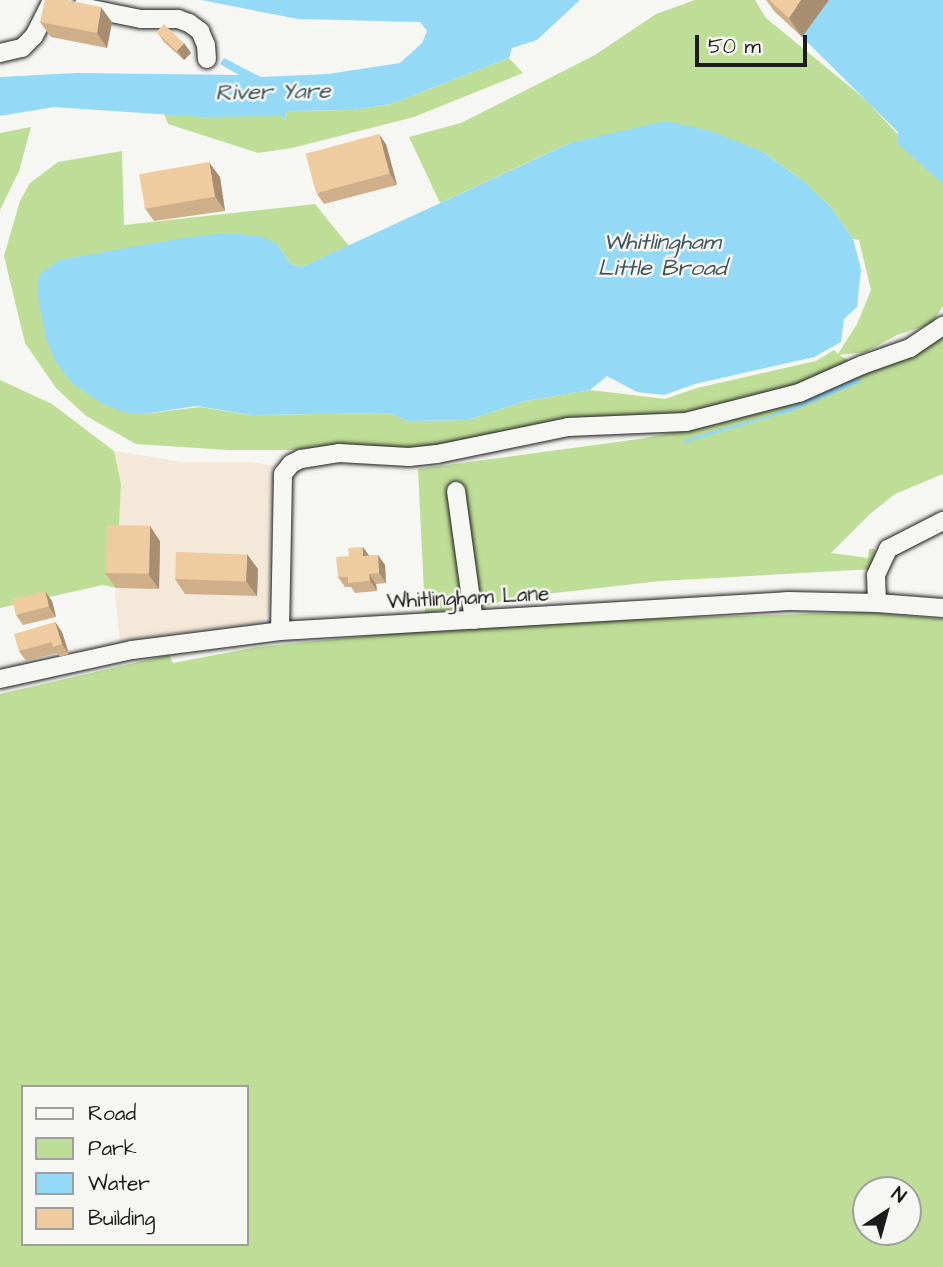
<!DOCTYPE html>
<style>
body{margin:0}
#map{position:relative;width:943px;height:1267px;overflow:hidden;background:#f6f6f2;font-family:"Architects Daughter",sans-serif}
div>[style]{position:absolute}
[style*='--x']{left:calc(var(--x)*1px);top:calc(var(--y)*1px);width:calc(var(--w)*1px);rotate:calc(var(--a)*1deg)}
.built>*{inset:0;background:#f4e9d9}
.green>*{inset:0;background:#bede97}
.water>*{inset:0;background:#94d9f6}
.roads{filter:drop-shadow(0 0 2px #1c1c1c) drop-shadow(0 0 2px #1c1c1c)}
.minor>*{height:18px;margin:-9px;padding:0 9px;transform-origin:9px;border-radius:9px;background:#f6f6f2}
.wall>*{inset:0;background:#ceaf8a}
.shaded-wall>*{inset:0;background:#a78e70}
.building>*{inset:0;background:#efcba0;transform-origin:0 0}
span{translate:-50% -50%;white-space:nowrap;text-align:center;line-height:1.15;-webkit-text-stroke:5px #f6f6f2;paint-order:stroke}
.street-label{font-size:21px;color:#1c1c1c}
.water-label{font-size:23px;color:#40555d;font-style:italic}
.legend{position:absolute;left:21px;top:1085px;width:228px;height:161px;box-sizing:border-box;background:#f6f6f2;border:2px solid #9f9f9c;margin:0;padding:9px 12px;list-style:none;font-size:21px;color:#1c1c1c}
.legend li{display:flex;align-items:center;gap:14px;height:35px}
.legend b{width:35px;border:2px solid #9f9f9c}
.north{position:absolute;left:852px;top:1176px;width:70px;height:70px;box-sizing:border-box;background:#f6f6f2;border:2px solid #9f9f9c;border-radius:50%;rotate:36deg;font-size:19px;font-weight:700;line-height:28px;text-align:center;color:#1c1c1c}
.north::after{content:'';display:block;margin:auto;width:24px;height:32px;background:#1c1c1c;clip-path:polygon(50% 0,100% 100%,50% 72%,0 100%)}
.scale{position:absolute;left:695px;top:35px;width:112px;height:32px;box-sizing:border-box;border:4px solid #1c1c1c;border-top:0;padding-left:9px;font-size:21px;line-height:24px;white-space:nowrap;color:#1c1c1c;-webkit-text-stroke:5px #f6f6f2;paint-order:stroke}
</style>
<div id="map">
<div class="built">
<div style="clip-path:polygon(114px 451px,182px 462px,249px 462px,274px 466px,269px 614px,261px 622px,120px 641px,115px 595px,121px 484px)"></div>
</div>
<div class="green">
<div style="clip-path:polygon(695px 0,755px 0,766px 18px,866px 100px,943px 183px,943px 306px,931px 324px,897px 335px,866px 352px,839px 355px,855px 364px,798px 386px,663px 417px,584px 417px,417px 450px,228px 450px,136px 444px,86px 416px,56px 388px,25px 343px,4px 256px,20px 201px,30px 183px,58px 162px,122px 151px,124px 225px,315px 204px,349px 246px,302px 267px,291px 264px,277px 244px,143px 414px,200px 407px,251px 415px,389px 413px,408px 421px,468px 420px,526px 401px,590px 390px,665px 399px,697px 388px,816px 361px,834px 350px,838px 354px,857px 324px,871px 290px,859px 240px,853px 239px,830px 206px,798px 177px,763px 152px,570px 143px,440px 203px,409px 137px,461px 123px,595px 55px,656px 14px)"></div>
<div style="clip-path:polygon(509px 58px,523px 73px,414px 117px,292px 148px,258px 153px,168px 124px,164px 114px,281px 116px,285px 120px,286px 111px,353px 110px,391px 104px)"></div>
<div style="clip-path:polygon(31px 127px,19px 171px,0 210px,0 133px)"></div>
<div style="clip-path:polygon(943px 333px,943px 474px,895px 494px,870px 514px,831px 553px,868px 558px,869px 549px,875px 549px,873px 569px,661px 581px,510px 598px,491px 605px,425px 613px,418px 469px,639px 439px,718px 424px,888px 366px)"></div>
<div style="clip-path:polygon(0 380px,52px 404px,114px 451px,121px 484px,116px 588px,103px 585px,0 608px)"></div>
<div style="clip-path:polygon(evenodd,865px 612px,943px 619px,943px 1267px,0 1267px,0 694px,169px 655px,173px 663px,257px 647px,397px 633px,607px 620px,865px 612px,23px 1087px,247px 1087px,247px 1244px,23px 1244px,23px 1087px,865px 612px,866px 1190px,908px 1190px,908px 1232px,866px 1232px,866px 1190px)"></div>
</div>
<div class="water">
<div style="clip-path:polygon(201px 0,580px 0,537px 40px,512px 48px,509px 58px,391px 104px,353px 110px,286px 111px,285px 120px,281px 116px,202px 117px,54px 107px,0 116px,0 77px,76px 73px,239px 75px,220px 64px,224px 58px,261px 77px,328px 74px,400px 63px,422px 43px,427px 31px,420px 22px,298px 19px)"></div>
<div style="clip-path:polygon(829px 0,943px 0,943px 184px,898px 144px,898px 132px,802px 37px)"></div>
<div style="clip-path:polygon(665px 121px,711px 131px,763px 152px,802px 180px,830px 206px,853px 239px,861px 269px,857px 307px,844px 319px,841px 342px,814px 357px,695px 384px,664px 395px,637px 392px,607px 376px,590px 390px,526px 401px,468px 420px,408px 421px,389px 413px,251px 415px,197px 406px,143px 414px,123px 412px,101px 403px,73px 384px,55px 361px,46px 338px,37px 292px,39px 275px,59px 260px,183px 238px,228px 233px,260px 236px,277px 244px,291px 264px,302px 267px,570px 143px)"></div>
<div style="clip-path:polygon(859px 377px,861px 382px,795px 410px,684px 443px,683px 441px,696px 436px,771px 415px)"></div>
</div>
<div class="roads">
<div class="minor">
<div style="--x:82;--y:7;--w:60;--a:11.5"></div>
<div style="--x:141;--y:19;--w:37;--a:0"></div>
<div style="--x:178;--y:19;--w:12;--a:20"></div>
<div style="--x:189;--y:23;--w:14;--a:36"></div>
<div style="--x:200;--y:31;--w:15;--a:67"></div>
<div style="--x:206;--y:45;--w:14;--a:86"></div>
<div style="--x:0;--y:53;--w:23;--a:-13"></div>
<div style="--x:22;--y:48;--w:17;--a:-45"></div>
<div style="--x:34;--y:36;--w:36;--a:-63"></div>
<div style="--x:50;--y:4;--w:5;--a:-11"></div>
<div style="--x:456;--y:491;--w:130;--a:82.1"></div>
<div style="--x:877;--y:603;--w:28;--a:-92"></div>
<div style="--x:876;--y:575;--w:29;--a:-65"></div>
<div style="--x:888;--y:549;--w:62;--a:-27"></div>
<div style="--x:280;--y:631;--w:157;--a:-88.9"></div>
<div style="--x:283;--y:474;--w:13;--a:-51"></div>
<div style="--x:291;--y:464;--w:11;--a:-27"></div>
<div style="--x:301;--y:459;--w:38;--a:-9"></div>
<div style="--x:339;--y:453;--w:70;--a:3.3"></div>
<div style="--x:409;--y:457;--w:28;--a:-6"></div>
<div style="--x:437;--y:454;--w:134;--a:-11.6"></div>
<div style="--x:568;--y:427;--w:118;--a:-2.4"></div>
<div style="--x:686;--y:422;--w:117;--a:-14.4"></div>
<div style="--x:799;--y:393;--w:69;--a:-24"></div>
<div style="--x:862;--y:365;--w:51;--a:-19.5"></div>
<div style="--x:910;--y:348;--w:40;--a:-34"></div>
<div style="--x:0;--y:679;--w:135;--a:-12.4"></div>
<div style="--x:132;--y:650;--w:149;--a:-7.3"></div>
<div style="--x:280;--y:631;--w:510;--a:-3.37"></div>
<div style="--x:789;--y:601;--w:88;--a:1.3"></div>
<div style="--x:877;--y:603;--w:66;--a:4.3"></div>
</div>
</div>
<div class="wall">
<div style="clip-path:polygon(766px 0,829px 0,802px 37px,775px 12px)"></div>
<div style="clip-path:polygon(40px 22px,112px 22px,107px 48px,51px 37px)"></div>
<div style="clip-path:polygon(157px 32px,184px 43px,191px 53px,184px 60px,164px 42px)"></div>
<div style="clip-path:polygon(386px 144px,397px 185px,324px 204px,317px 194px)"></div>
<div style="clip-path:polygon(220px 177px,225px 211px,154px 221px,144px 207px)"></div>
<div style="clip-path:polygon(160px 541px,159px 589px,116px 588px,105px 573px)"></div>
<div style="clip-path:polygon(363px 547px,369px 556px,378px 555px,385px 565px,386px 583px,376px 584px,377px 591px,355px 593px,351px 587px,345px 587px,338px 577px)"></div>
<div style="clip-path:polygon(258px 569px,257px 596px,185px 594px,175px 579px)"></div>
<div style="clip-path:polygon(52px 601px,56px 617px,23px 625px,16px 615px)"></div>
<div style="clip-path:polygon(55px 622px,62px 632px,69px 654px,60px 657px,57px 653px,26px 661px,19px 651px)"></div>
</div>
<div class="shaded-wall">
<div style="clip-path:polygon(801px 0,829px 0,802px 37px,789px 18px)"></div>
<div style="clip-path:polygon(101px 7px,112px 22px,107px 48px,97px 33px)"></div>
<div style="clip-path:polygon(184px 43px,191px 53px,184px 60px,177px 50px)"></div>
<div style="clip-path:polygon(379px 134px,386px 144px,397px 185px,390px 174px)"></div>
<div style="clip-path:polygon(209px 162px,220px 177px,225px 211px,215px 196px)"></div>
<div style="clip-path:polygon(150px 526px,160px 541px,159px 589px,148px 574px)"></div>
<div style="clip-path:polygon(363px 547px,370px 557px,363px 556px)"></div>
<div style="clip-path:polygon(247px 554px,258px 569px,257px 596px,246px 581px)"></div>
<div style="clip-path:polygon(378px 555px,385px 565px,386px 583px,379px 573px)"></div>
<div style="clip-path:polygon(369px 574px,376px 584px,377px 591px,370px 581px)"></div>
<div style="clip-path:polygon(45px 591px,52px 601px,56px 617px,49px 607px)"></div>
<div style="clip-path:polygon(55px 622px,62px 632px,69px 654px,62px 644px)"></div>
</div>
<div class="building">
<div style="clip-path:polygon(45px 0,66px 0,101px 7px,97px 33px,40px 22px)"></div>
<div style="clip-path:polygon(769px 0,801px 0,789px 18px)"></div>
<div style="left:164px;top:24px;width:28px;height:11px;rotate:44deg"></div>
<div style="left:379px;top:134px;width:41px;height:76px;rotate:75deg"></div>
<div style="left:209px;top:162px;width:35px;height:71px;rotate:80deg"></div>
<div style="left:107px;top:525px;width:43px;height:48px;rotate:1deg"></div>
<div style="clip-path:polygon(363px 547px,363px 556px,378px 555px,379px 573px,369px 574px,370px 581px,348px 583px,348px 577px,338px 577px,336px 557px,349px 556px,348px 548px)"></div>
<div style="left:176px;top:552px;width:71px;height:27px;rotate:2deg"></div>
<div style="left:45px;top:591px;width:16px;height:34px;rotate:76deg"></div>
<div style="clip-path:polygon(55px 622px,62px 644px,53px 647px,52px 642px,19px 651px,14px 634px)"></div>
</div>
<div class="street-label">
<span style="left:468px;top:598px;rotate:-3deg">Whitlingham Lane</span>
</div>
<div class="water-label">
<span style="left:273px;top:92px;rotate:-1deg">River Yare</span>
<span style="left:662px;top:255px">Whitlingham<br>Little Broad</span>
</div>
<ul class="legend">
<li><b style="height:9px;background:#f6f6f2"></b>Road</li>
<li><b style="height:19px;background:#bede97"></b>Park</li>
<li><b style="height:19px;background:#94d9f6"></b>Water</li>
<li><b style="height:19px;background:#efcba0"></b>Building</li>
</ul>
<div class="north">N</div>
<div class="scale">50 m</div>
</div>
